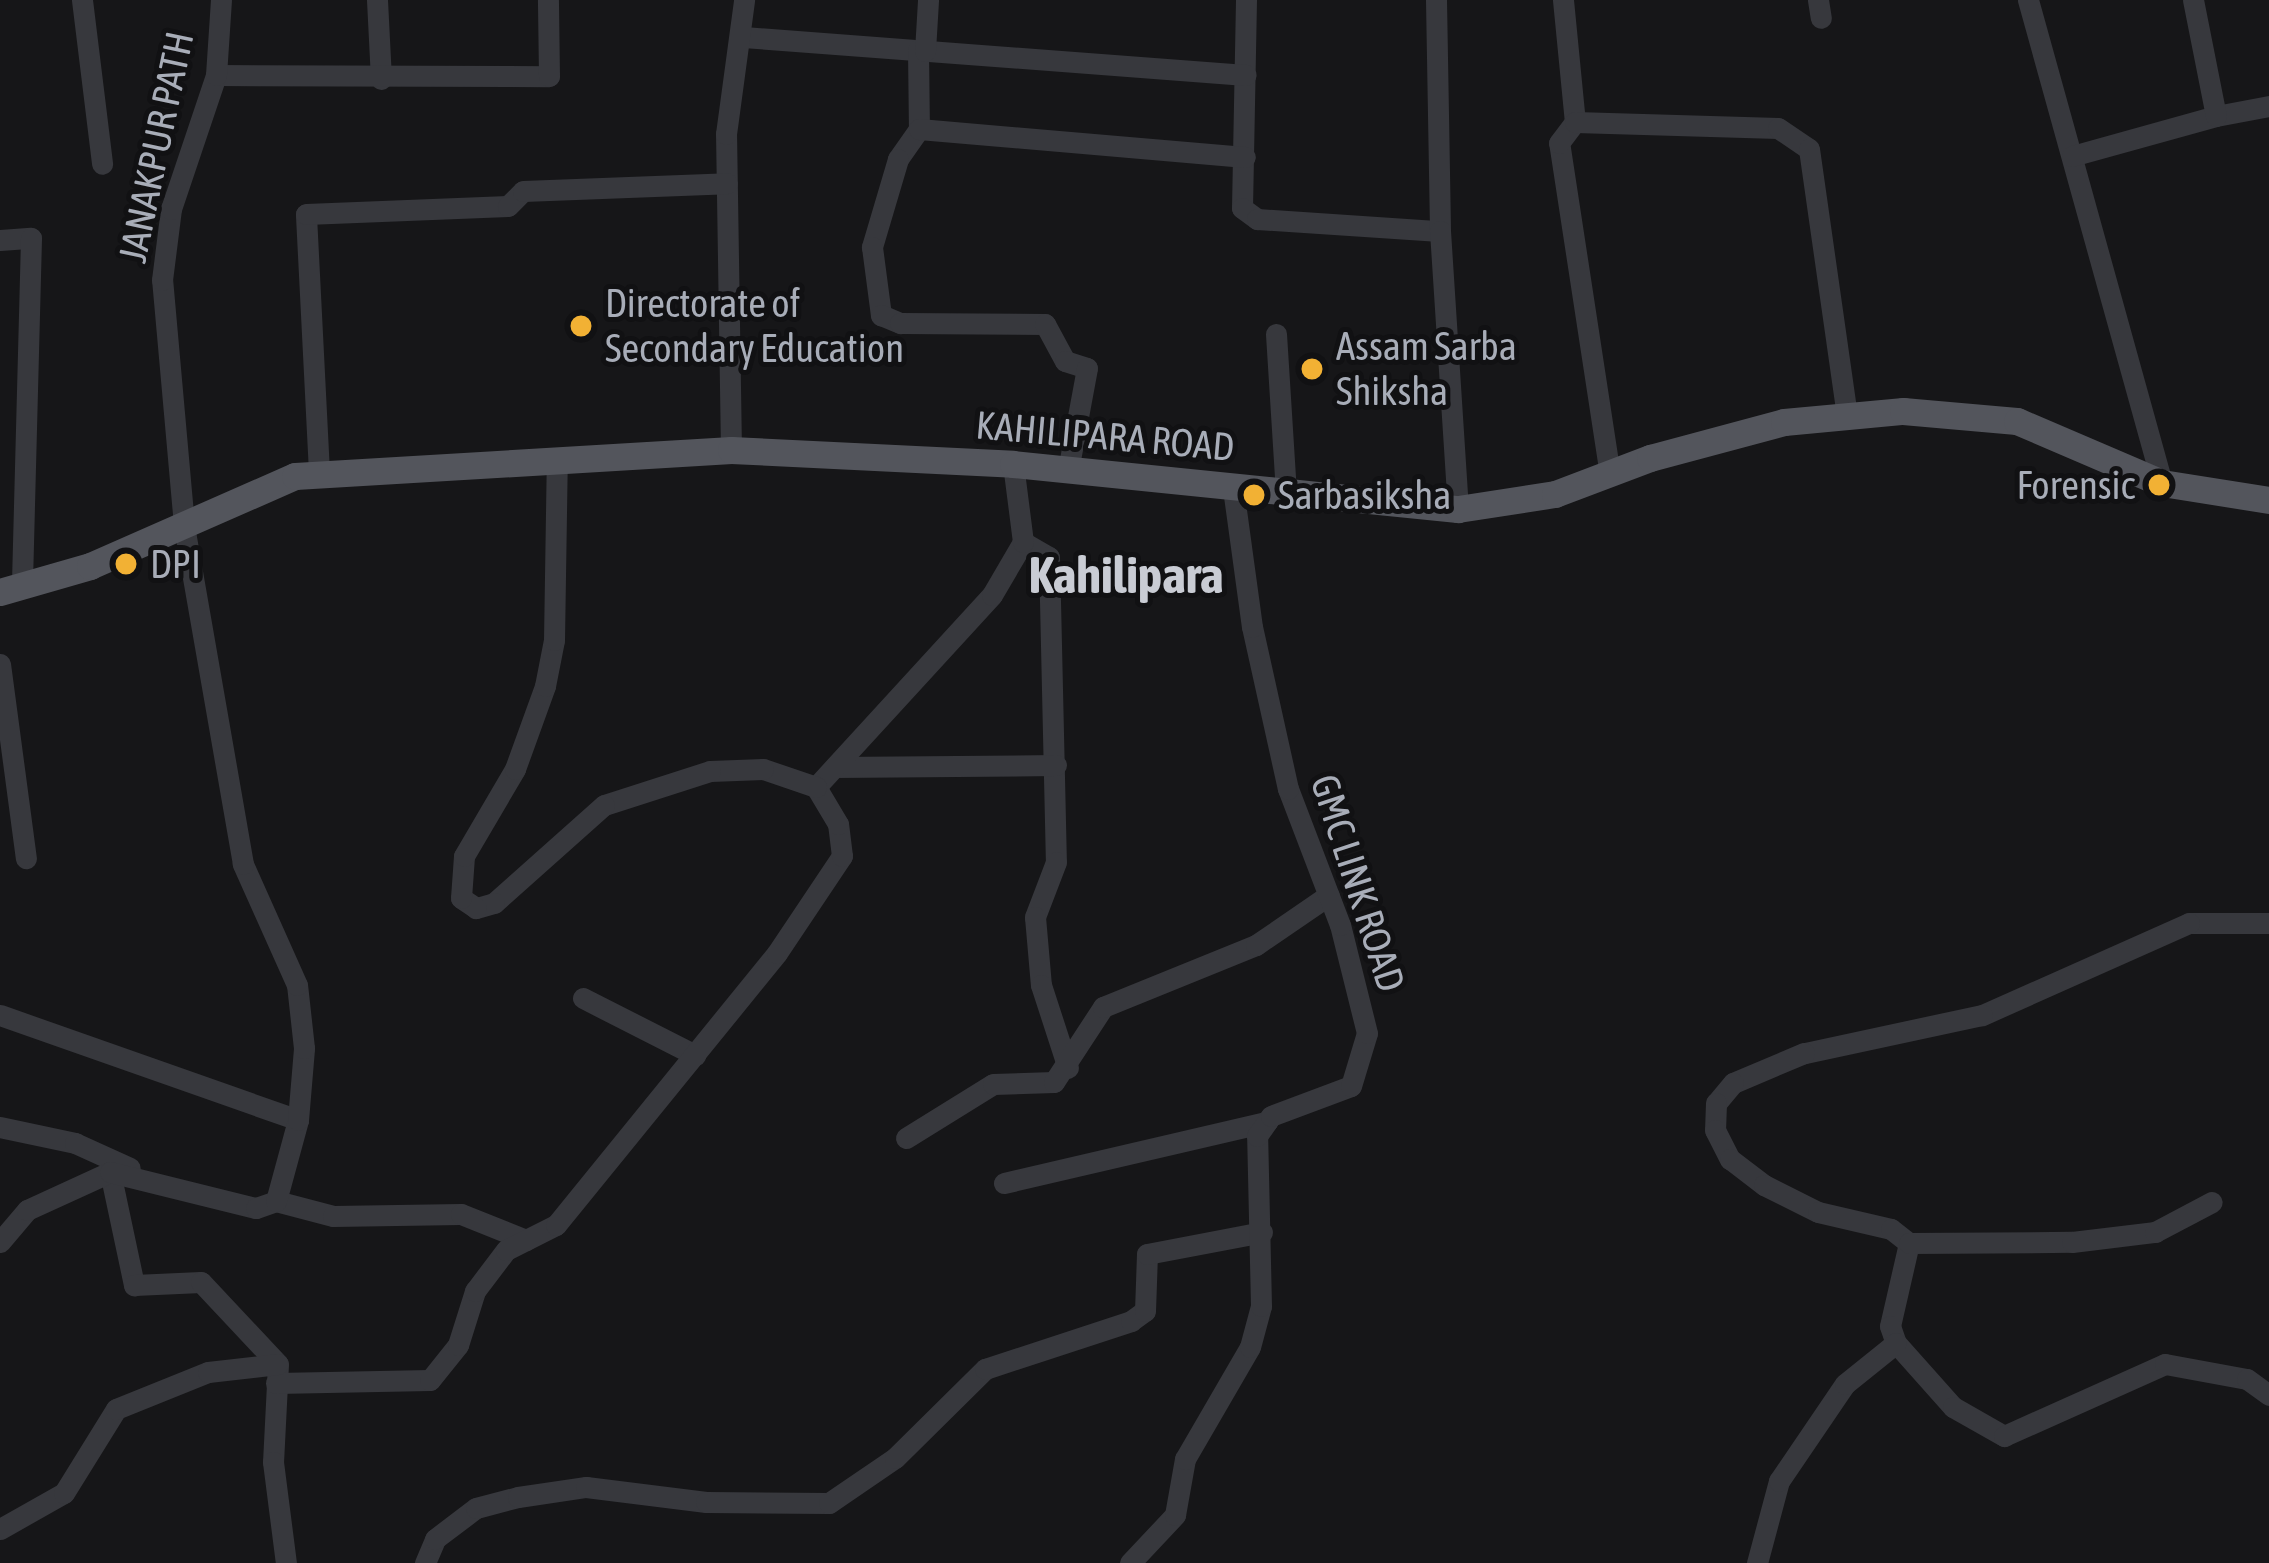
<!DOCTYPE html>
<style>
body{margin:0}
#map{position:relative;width:2269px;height:1563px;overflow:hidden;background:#161618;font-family:"Asap Condensed",sans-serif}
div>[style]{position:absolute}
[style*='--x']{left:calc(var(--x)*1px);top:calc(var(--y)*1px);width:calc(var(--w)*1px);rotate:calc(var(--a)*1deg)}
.minor>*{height:21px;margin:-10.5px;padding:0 10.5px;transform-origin:10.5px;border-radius:10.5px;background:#37383d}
.major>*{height:27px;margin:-13.5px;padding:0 13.5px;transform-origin:13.5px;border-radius:13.5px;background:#53555c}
.dots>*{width:33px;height:33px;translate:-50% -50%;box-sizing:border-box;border:6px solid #111113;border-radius:50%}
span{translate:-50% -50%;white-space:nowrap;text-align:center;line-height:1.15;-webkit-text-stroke:10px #111113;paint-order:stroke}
.street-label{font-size:39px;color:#a8adb8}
.poi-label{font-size:39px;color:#a8adb8}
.left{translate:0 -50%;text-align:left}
.right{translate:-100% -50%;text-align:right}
.district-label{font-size:51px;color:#c9ccd4;font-weight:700}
</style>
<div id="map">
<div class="minor">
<div style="--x:82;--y:0;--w:165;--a:83"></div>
<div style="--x:377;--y:0;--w:79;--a:87.1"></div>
<div style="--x:1246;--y:0;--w:208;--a:91.1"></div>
<div style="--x:1242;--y:208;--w:19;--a:36"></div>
<div style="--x:1257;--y:219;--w:183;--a:3.8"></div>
<div style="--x:1436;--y:0;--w:231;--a:89"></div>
<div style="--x:1440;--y:231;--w:279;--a:86.3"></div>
<div style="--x:1563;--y:0;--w:123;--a:84.4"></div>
<div style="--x:1818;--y:0;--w:18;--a:81"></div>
<div style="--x:2028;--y:0;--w:501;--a:74.49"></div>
<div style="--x:743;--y:37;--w:504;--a:4.32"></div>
<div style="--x:918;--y:50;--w:79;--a:89.3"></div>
<div style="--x:919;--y:129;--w:37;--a:125"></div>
<div style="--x:898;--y:159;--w:92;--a:106.5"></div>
<div style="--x:872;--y:247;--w:69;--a:82.5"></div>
<div style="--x:881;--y:315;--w:21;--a:23"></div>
<div style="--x:900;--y:323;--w:145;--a:0.4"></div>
<div style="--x:1045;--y:324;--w:42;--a:61.6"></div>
<div style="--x:1065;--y:361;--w:23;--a:18"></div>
<div style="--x:1087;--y:368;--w:105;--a:100.5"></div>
<div style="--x:925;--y:51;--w:51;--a:-86.6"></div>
<div style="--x:216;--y:75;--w:333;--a:0.2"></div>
<div style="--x:549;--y:76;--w:76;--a:-90.8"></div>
<div style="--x:2216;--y:116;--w:54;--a:-10.7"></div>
<div style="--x:919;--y:129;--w:327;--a:4.9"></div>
<div style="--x:2072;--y:156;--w:149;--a:-15.5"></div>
<div style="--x:2216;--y:116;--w:118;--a:-101.2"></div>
<div style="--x:0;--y:240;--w:31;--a:-4"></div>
<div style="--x:31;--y:238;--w:348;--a:91.5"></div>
<div style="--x:1276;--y:334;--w:158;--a:86.4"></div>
<div style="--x:731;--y:450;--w:316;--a:-90.9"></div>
<div style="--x:726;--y:134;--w:135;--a:-82.3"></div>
<div style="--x:319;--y:472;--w:258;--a:-92.9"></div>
<div style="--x:306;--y:214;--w:202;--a:-2.3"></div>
<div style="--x:508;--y:206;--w:21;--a:-45"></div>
<div style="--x:523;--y:191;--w:204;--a:-2.2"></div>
<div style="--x:1610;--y:475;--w:336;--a:-98.7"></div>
<div style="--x:1559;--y:143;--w:26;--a:-53"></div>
<div style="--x:1575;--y:122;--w:203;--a:1.7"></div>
<div style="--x:1778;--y:128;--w:37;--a:34"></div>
<div style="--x:1809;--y:149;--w:270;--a:81.9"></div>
<div style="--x:1023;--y:542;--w:30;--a:30"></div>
<div style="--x:1049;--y:557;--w:305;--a:88.7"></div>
<div style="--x:1056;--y:862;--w:59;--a:110.9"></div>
<div style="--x:1035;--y:917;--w:68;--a:85"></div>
<div style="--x:1041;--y:985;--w:87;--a:72"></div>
<div style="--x:0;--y:664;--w:196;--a:82.4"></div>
<div style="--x:835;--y:767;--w:221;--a:-0.5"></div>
<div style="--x:816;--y:787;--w:260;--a:-47.5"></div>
<div style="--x:992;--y:595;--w:61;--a:-59.7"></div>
<div style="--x:1023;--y:542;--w:79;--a:-97.3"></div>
<div style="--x:2269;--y:923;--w:80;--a:180"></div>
<div style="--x:2189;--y:923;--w:227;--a:156"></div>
<div style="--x:1982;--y:1015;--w:182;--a:167.9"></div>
<div style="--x:1804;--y:1053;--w:77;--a:157.1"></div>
<div style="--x:1733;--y:1083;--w:26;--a:130"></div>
<div style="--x:1716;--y:1103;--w:27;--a:92"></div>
<div style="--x:1715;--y:1130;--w:33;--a:63"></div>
<div style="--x:1730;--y:1159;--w:43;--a:37.4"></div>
<div style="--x:1764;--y:1185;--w:60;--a:26.6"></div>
<div style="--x:1818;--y:1212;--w:75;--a:13.1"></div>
<div style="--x:1891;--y:1229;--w:23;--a:38"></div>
<div style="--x:1909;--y:1243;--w:85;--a:102.9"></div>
<div style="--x:1890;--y:1326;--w:18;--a:71"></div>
<div style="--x:1896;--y:1343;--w:86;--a:48.3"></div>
<div style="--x:1953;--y:1407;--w:59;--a:29.6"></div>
<div style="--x:2004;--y:1436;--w:176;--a:-24.1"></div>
<div style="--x:2165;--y:1364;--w:83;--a:10.4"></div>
<div style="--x:2247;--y:1379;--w:27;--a:36"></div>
<div style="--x:583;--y:998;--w:126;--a:27"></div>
<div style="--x:0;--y:1015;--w:316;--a:19.4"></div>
<div style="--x:0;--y:1127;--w:77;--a:12"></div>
<div style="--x:75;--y:1143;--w:60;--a:24.4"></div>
<div style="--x:906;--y:1138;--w:102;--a:-31.8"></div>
<div style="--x:993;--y:1084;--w:61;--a:-1.9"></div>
<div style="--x:1054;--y:1082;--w:90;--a:-56.8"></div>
<div style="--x:1103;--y:1007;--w:165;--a:-22.1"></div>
<div style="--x:1256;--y:945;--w:88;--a:-34.4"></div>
<div style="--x:110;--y:1172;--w:116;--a:78"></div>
<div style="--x:134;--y:1285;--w:67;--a:-2.6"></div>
<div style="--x:201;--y:1282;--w:112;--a:46.8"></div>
<div style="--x:278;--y:1364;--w:98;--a:92.9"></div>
<div style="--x:273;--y:1462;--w:102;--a:82.7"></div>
<div style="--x:1004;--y:1183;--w:270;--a:-13.1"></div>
<div style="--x:276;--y:1201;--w:59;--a:14.7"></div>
<div style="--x:333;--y:1216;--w:128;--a:-0.9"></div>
<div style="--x:461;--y:1214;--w:70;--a:21.8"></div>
<div style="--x:0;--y:1242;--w:42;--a:-49.8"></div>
<div style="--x:27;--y:1210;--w:91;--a:-24.6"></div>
<div style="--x:110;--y:1172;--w:150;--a:13.9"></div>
<div style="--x:256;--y:1208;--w:21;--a:-19"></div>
<div style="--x:276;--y:1201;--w:84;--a:-74.8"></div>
<div style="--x:298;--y:1120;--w:72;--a:-85.2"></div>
<div style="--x:304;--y:1048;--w:63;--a:-96.3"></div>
<div style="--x:297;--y:985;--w:133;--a:-114.1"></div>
<div style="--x:243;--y:864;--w:344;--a:-99.9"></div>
<div style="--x:184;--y:525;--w:246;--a:-95.1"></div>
<div style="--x:162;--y:280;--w:72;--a:-82.8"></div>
<div style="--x:171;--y:209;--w:141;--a:-71.4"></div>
<div style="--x:216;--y:75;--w:75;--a:-86.2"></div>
<div style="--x:1909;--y:1243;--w:163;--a:-0.4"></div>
<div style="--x:2072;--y:1242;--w:84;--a:-6.9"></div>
<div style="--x:2155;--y:1232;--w:64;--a:-27.8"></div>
<div style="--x:276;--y:1383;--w:154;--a:-1.1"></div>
<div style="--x:430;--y:1380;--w:45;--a:-51.3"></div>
<div style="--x:458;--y:1345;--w:57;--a:-72.5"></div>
<div style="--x:475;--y:1291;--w:51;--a:-52.9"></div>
<div style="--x:506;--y:1250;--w:56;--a:-26.6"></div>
<div style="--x:556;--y:1225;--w:350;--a:-50.9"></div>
<div style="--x:777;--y:953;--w:117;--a:-56.2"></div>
<div style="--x:842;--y:856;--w:32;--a:-97"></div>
<div style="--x:838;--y:824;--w:43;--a:-120.7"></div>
<div style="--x:816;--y:787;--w:56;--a:-161.2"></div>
<div style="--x:763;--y:769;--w:53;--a:177.8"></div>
<div style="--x:710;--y:771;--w:111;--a:162.2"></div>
<div style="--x:604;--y:805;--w:147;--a:138.3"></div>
<div style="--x:494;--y:903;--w:19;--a:164"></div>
<div style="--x:476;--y:908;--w:18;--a:-146"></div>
<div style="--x:461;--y:898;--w:42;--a:-85.9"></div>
<div style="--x:464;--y:856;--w:101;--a:-59.6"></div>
<div style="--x:515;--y:769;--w:88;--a:-70.1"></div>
<div style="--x:545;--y:686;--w:47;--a:-78.9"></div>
<div style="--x:554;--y:640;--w:181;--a:-89.1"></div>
<div style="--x:0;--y:1529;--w:73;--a:-29.4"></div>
<div style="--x:64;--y:1493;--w:99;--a:-58.2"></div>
<div style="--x:116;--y:1409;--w:99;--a:-21.9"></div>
<div style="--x:208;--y:1372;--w:70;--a:-6.5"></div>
<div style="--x:425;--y:1563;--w:26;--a:-67"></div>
<div style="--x:435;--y:1539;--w:51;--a:-37.1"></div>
<div style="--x:476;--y:1508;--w:43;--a:-14.7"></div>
<div style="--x:518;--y:1497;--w:69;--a:-8.4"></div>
<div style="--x:586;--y:1487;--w:121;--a:7.1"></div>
<div style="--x:706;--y:1502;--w:123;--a:0.5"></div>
<div style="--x:829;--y:1503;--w:80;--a:-34.3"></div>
<div style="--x:895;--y:1458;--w:127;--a:-44.7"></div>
<div style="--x:985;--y:1369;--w:154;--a:-18.2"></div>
<div style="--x:1131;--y:1321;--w:17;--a:-36"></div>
<div style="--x:1145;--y:1311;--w:57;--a:-88"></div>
<div style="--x:1147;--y:1254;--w:117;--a:-10.8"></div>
<div style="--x:1130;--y:1563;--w:66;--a:-46.8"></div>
<div style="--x:1175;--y:1515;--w:57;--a:-79.9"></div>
<div style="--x:1185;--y:1459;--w:129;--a:-59.9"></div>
<div style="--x:1250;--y:1347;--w:42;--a:-75"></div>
<div style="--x:1261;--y:1306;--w:170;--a:-91.3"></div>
<div style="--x:1257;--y:1136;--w:24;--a:-55"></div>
<div style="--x:1271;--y:1116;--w:85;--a:-20.6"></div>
<div style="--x:1351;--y:1086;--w:55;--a:-73.2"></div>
<div style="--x:1367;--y:1033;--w:111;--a:-104"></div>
<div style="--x:1340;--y:925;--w:146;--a:-110.9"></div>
<div style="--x:1288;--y:789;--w:166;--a:-102.5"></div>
<div style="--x:1252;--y:627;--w:140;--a:-97.8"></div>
<div style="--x:1757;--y:1563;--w:85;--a:-75"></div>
<div style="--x:1779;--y:1481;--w:117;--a:-55.8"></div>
<div style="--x:1845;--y:1384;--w:65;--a:-38.8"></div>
</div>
<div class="major">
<div style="--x:0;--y:592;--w:94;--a:-16.1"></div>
<div style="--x:90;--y:566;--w:224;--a:-23.7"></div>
<div style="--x:295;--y:476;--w:437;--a:-3.4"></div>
<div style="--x:731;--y:450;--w:282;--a:2.8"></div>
<div style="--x:1013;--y:464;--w:447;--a:5.8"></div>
<div style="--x:1458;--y:509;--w:98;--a:-8.8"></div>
<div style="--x:1555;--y:494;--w:102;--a:-20.8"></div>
<div style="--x:1650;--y:458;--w:139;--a:-15"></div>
<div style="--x:1784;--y:422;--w:120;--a:-5.3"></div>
<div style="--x:1903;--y:411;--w:114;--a:5"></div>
<div style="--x:2017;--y:421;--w:158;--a:23.2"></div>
<div style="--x:2162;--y:483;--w:108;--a:9"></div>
</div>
<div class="dots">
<div style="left:581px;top:326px;background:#f2b134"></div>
<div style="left:1312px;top:369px;background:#f2b134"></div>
<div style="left:2159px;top:485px;background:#f2b134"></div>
<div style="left:1254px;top:495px;background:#f2b134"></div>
<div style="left:126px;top:564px;background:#f2b134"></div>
</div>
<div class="street-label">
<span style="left:156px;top:147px;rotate:-78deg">JANAKPUR PATH</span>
<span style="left:1105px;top:436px;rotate:5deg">KAHILIPARA ROAD</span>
<span style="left:1358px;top:883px;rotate:72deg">GMC LINK ROAD</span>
</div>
<div class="poi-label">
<span class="left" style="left:605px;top:326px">Directorate of<br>Secondary Education</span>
<span class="left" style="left:1336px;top:369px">Assam Sarba<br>Shiksha</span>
<span class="right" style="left:2135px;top:485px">Forensic</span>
<span class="left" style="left:1278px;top:495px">Sarbasiksha</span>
<span class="left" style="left:150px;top:564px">DPI</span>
</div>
<div class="district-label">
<span style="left:1126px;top:575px">Kahilipara</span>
</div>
</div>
